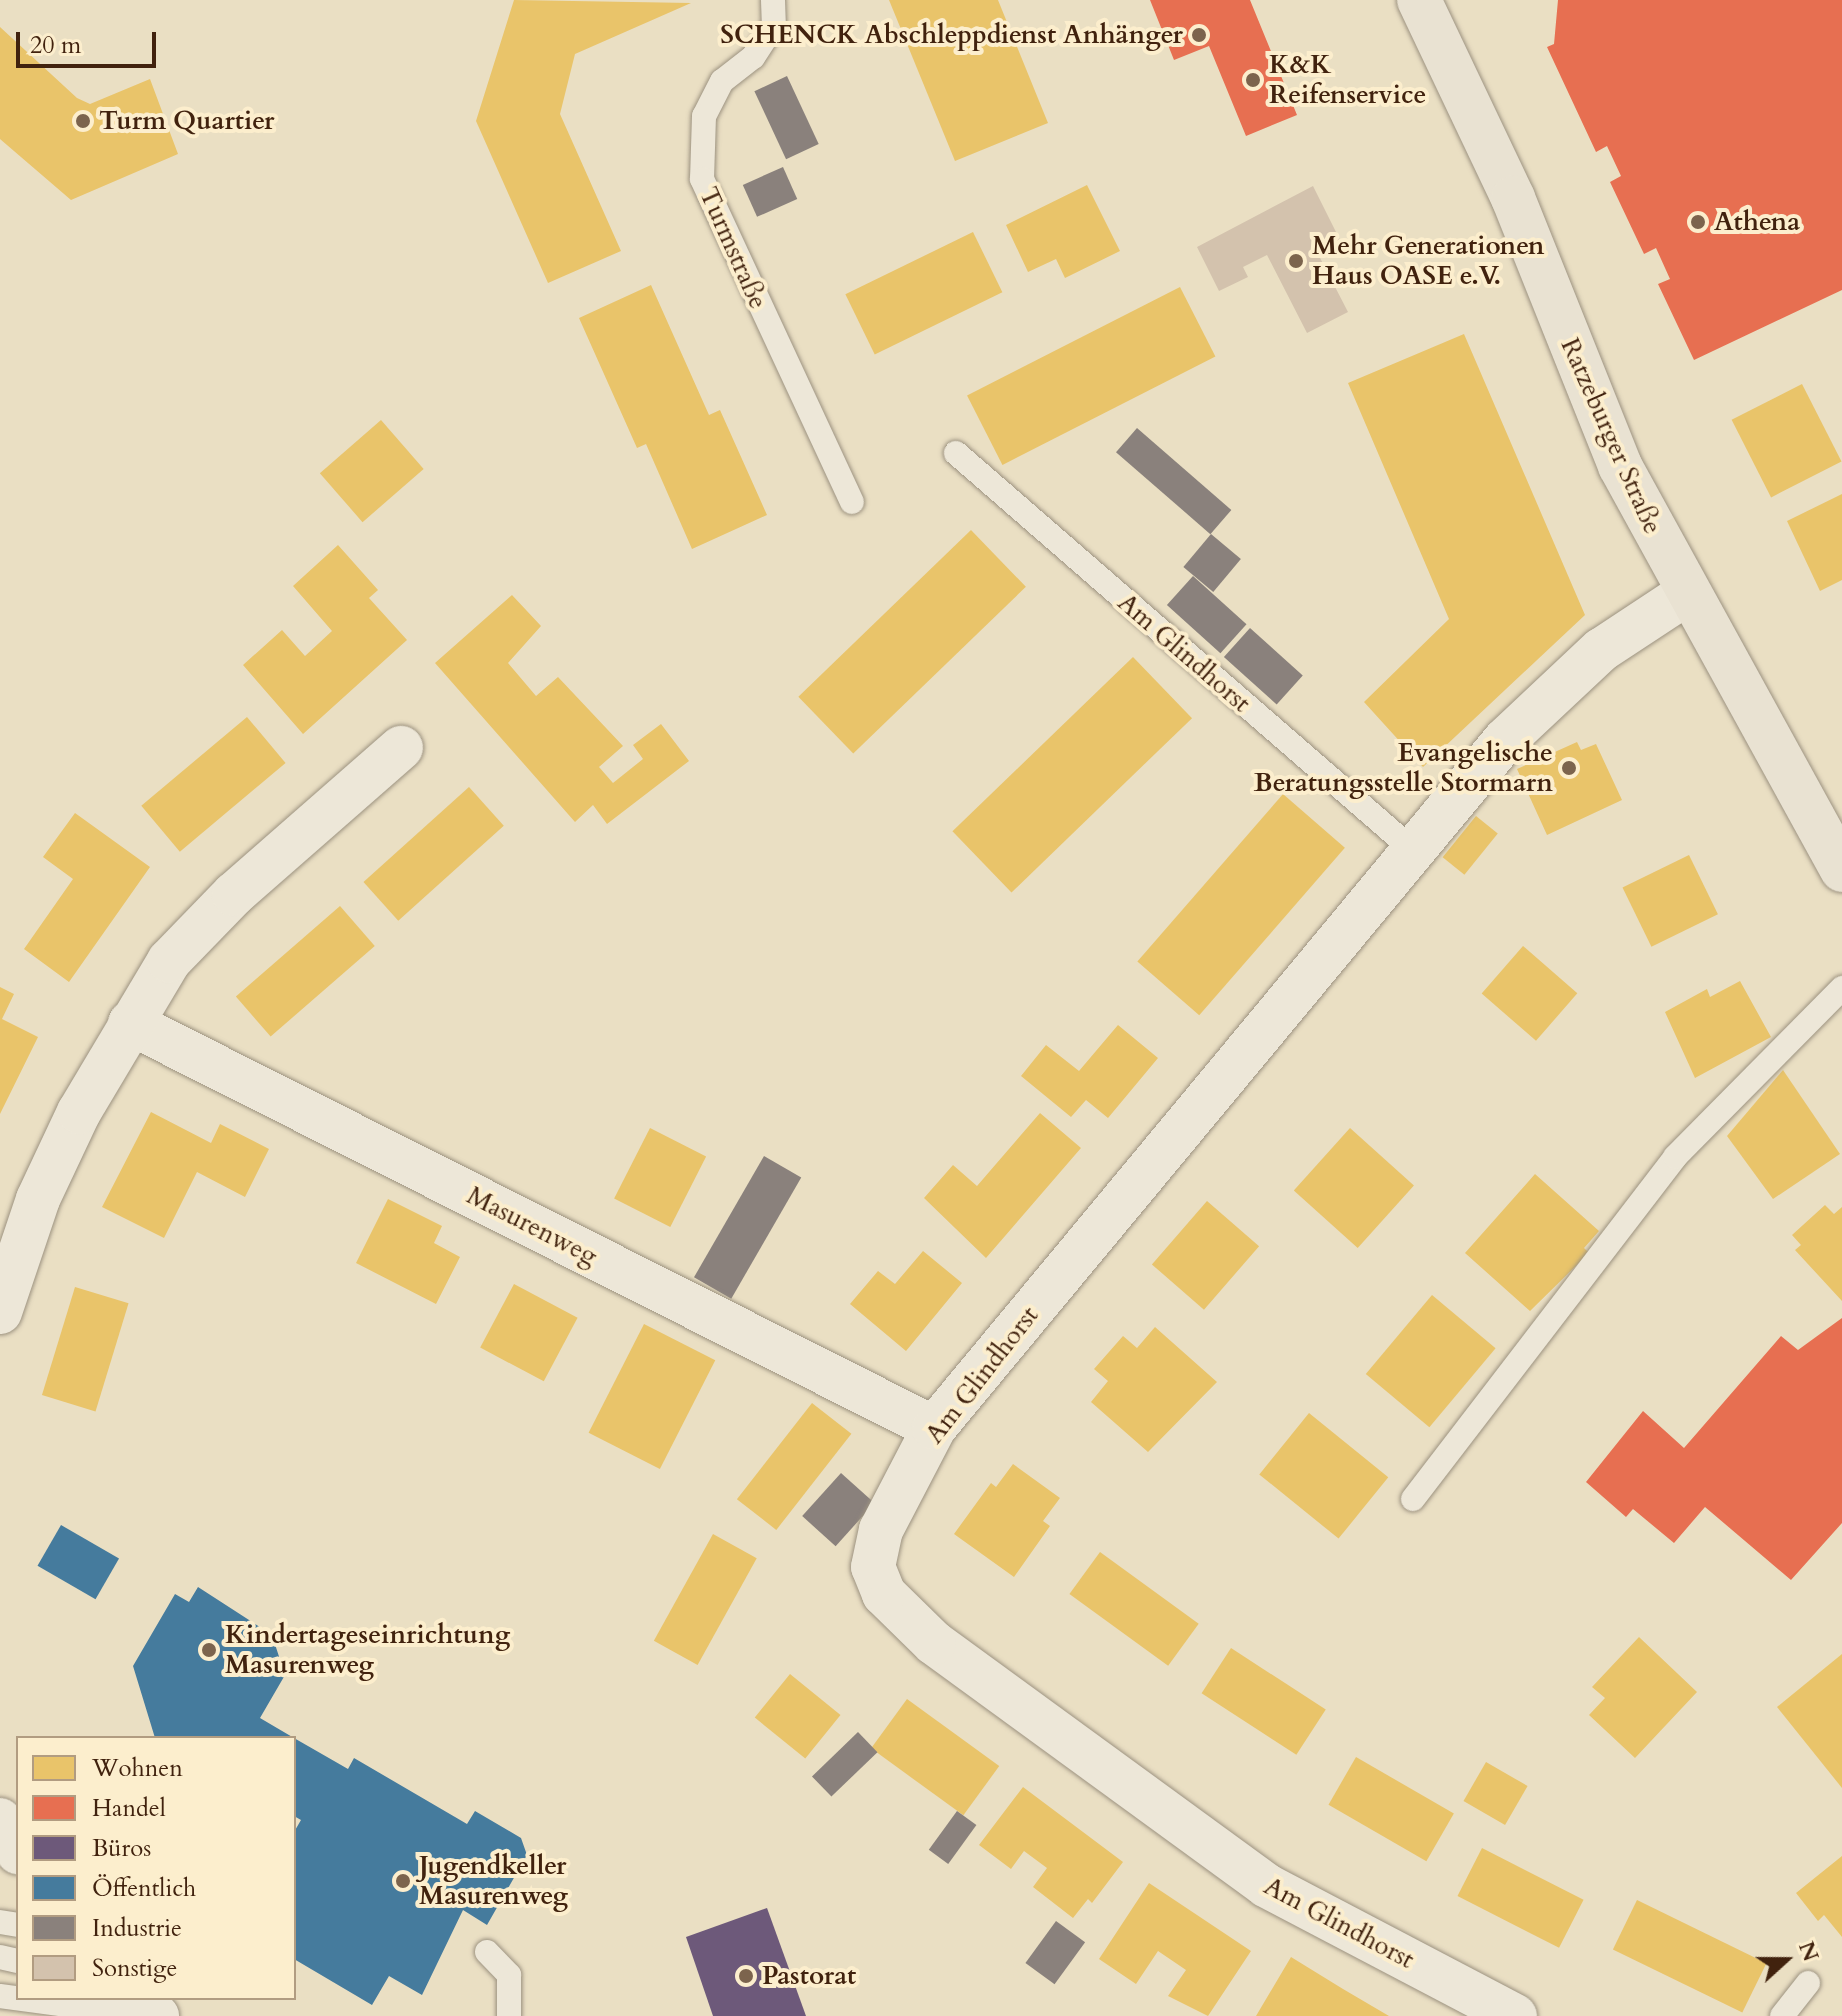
<!DOCTYPE html>
<meta charset="utf-8">
<style>
body{margin:0}
#map{position:relative;width:1842px;height:2016px;overflow:hidden;background:#eadfc3;font-family:Cardo,serif}
div>[style]{position:absolute}
[style*='--x']{left:calc(var(--x)*1px);top:calc(var(--y)*1px);width:calc(var(--w)*1px);rotate:calc(var(--a)*1deg)}
.homes>*{inset:0;background:#e9c46a;transform-origin:0 0}
.shops>*{inset:0;background:#e76f51}
.offices>*{inset:0;background:#6d597a}
.public>*{inset:0;background:#457b9d;transform-origin:0 0}
.industry>*{inset:0;background:#8a817c;transform-origin:0 0}
.building>*{inset:0;background:#d3c2ad}
.roads{filter:drop-shadow(0 0 2px #9c9280) drop-shadow(0 0 2px #9c9280)}
.lane>*{height:24px;margin:-12px;padding:0 12px;transform-origin:12px;border-radius:12px;background:#ede7d8}
.street>*{height:44px;margin:-22px;padding:0 22px;transform-origin:22px;border-radius:22px;background:#ede7d8}
.primary>*{height:44px;margin:-22px;padding:0 22px;transform-origin:22px;border-radius:22px;background:#e9e2d2}
.dots>*{width:22px;height:22px;translate:-50% -50%;box-sizing:border-box;border:4px solid #fceecd;border-radius:50%}
span{translate:-50% -50%;white-space:nowrap;text-align:center;line-height:1.15;-webkit-text-stroke:8px #fceecd;paint-order:stroke}
.poi-label{font-size:26px;color:#41220e;font-weight:700}
.right{translate:-100% -50%;text-align:right}
.left{translate:0 -50%;text-align:left}
.street-label{font-size:26px;color:#41220e}
.legend{position:absolute;left:16px;top:1736px;width:280px;height:264px;box-sizing:border-box;background:#fceecd;border:2px solid #b19c81;margin:0;padding:10px 14px;list-style:none;font-size:24px;color:#41220e}
.legend li{display:flex;align-items:center;gap:16px;height:40px}
.legend b{width:40px;border:2px solid #b19c81}
.north{position:absolute;left:1746px;top:1920px;width:80px;height:80px;-webkit-text-stroke:6px #fceecd;paint-order:stroke;rotate:69deg;font-size:22px;font-weight:700;line-height:32px;text-align:center;color:#41220e}
.north::after{content:'';display:block;margin:auto;width:28px;height:36px;background:#41220e;clip-path:polygon(50% 0,100% 100%,50% 72%,0 100%)}
.scale{position:absolute;left:16px;top:32px;width:140px;height:36px;box-sizing:border-box;border:4px solid #41220e;border-top:0;padding-left:10px;font-size:24px;line-height:28px;white-space:nowrap;color:#41220e;-webkit-text-stroke:6px #fceecd;paint-order:stroke}
</style>
<div id="map">
<div class="homes">
<div style="clip-path:polygon(514px 0,691px 3px,575px 54px,560px 114px,621px 251px,548px 283px,476px 121px)"></div>
<div style="clip-path:polygon(889px 0,998px 0,1048px 123px,955px 161px)"></div>
<div style="clip-path:polygon(0 27px,77px 98px,90px 104px,150px 79px,178px 154px,71px 200px,0 139px)"></div>
<div style="clip-path:polygon(1087px 185px,1120px 251px,1065px 278px,1056px 259px,1028px 272px,1006px 225px)"></div>
<div style="left:973px;top:232px;width:67px;height:142px;rotate:64deg"></div>
<div style="clip-path:polygon(651px 285px,709px 415px,720px 410px,767px 515px,692px 549px,646px 444px,637px 448px,579px 318px)"></div>
<div style="left:1180px;top:287px;width:78px;height:239px;rotate:63deg"></div>
<div style="clip-path:polygon(1464px 334px,1585px 615px,1423px 767px,1364px 702px,1449px 619px,1348px 383px)"></div>
<div style="left:1802px;top:384px;width:87px;height:79px;rotate:63deg"></div>
<div style="left:381px;top:420px;width:65px;height:81px;rotate:49deg"></div>
<div style="clip-path:polygon(1842px 494px,1842px 580px,1820px 591px,1787px 521px)"></div>
<div style="left:971px;top:530px;width:79px;height:240px;rotate:46deg"></div>
<div style="clip-path:polygon(338px 545px,378px 590px,369px 598px,407px 640px,303px 734px,243px 665px,282px 630px,305px 656px,332px 631px,293px 586px)"></div>
<div style="clip-path:polygon(512px 595px,541px 626px,508px 663px,536px 696px,558px 677px,623px 746px,599px 767px,613px 783px,643px 759px,633px 745px,661px 724px,689px 761px,607px 824px,593px 805px,575px 822px,435px 663px)"></div>
<div style="left:1133px;top:657px;width:85px;height:251px;rotate:46deg"></div>
<div style="left:247px;top:717px;width:60px;height:138px;rotate:50deg"></div>
<div style="clip-path:polygon(1577px 742px,1581px 750px,1596px 744px,1622px 800px,1547px 835px,1517px 769px)"></div>
<div style="left:469px;top:787px;width:52px;height:142px;rotate:48deg"></div>
<div style="left:1283px;top:794px;width:82px;height:222px;rotate:41deg"></div>
<div style="clip-path:polygon(75px 813px,150px 867px,69px 982px,24px 949px,73px 879px,43px 857px)"></div>
<div style="left:1476px;top:816px;width:28px;height:53px;rotate:39deg"></div>
<div style="left:1689px;top:855px;width:66px;height:74px;rotate:64deg"></div>
<div style="left:340px;top:906px;width:53px;height:138px;rotate:49deg"></div>
<div style="left:1523px;top:946px;width:72px;height:63px;rotate:41deg"></div>
<div style="clip-path:polygon(1740px 981px,1771px 1037px,1695px 1078px,1665px 1012px,1707px 989px,1710px 997px)"></div>
<div style="clip-path:polygon(0 987px,14px 994px,2px 1019px,38px 1037px,0 1114px)"></div>
<div style="clip-path:polygon(1118px 1025px,1158px 1058px,1108px 1118px,1086px 1100px,1071px 1117px,1021px 1076px,1046px 1045px,1079px 1071px)"></div>
<div style="clip-path:polygon(1783px 1070px,1840px 1154px,1773px 1199px,1727px 1136px)"></div>
<div style="clip-path:polygon(151px 1112px,211px 1143px,220px 1124px,269px 1149px,245px 1197px,197px 1172px,164px 1238px,102px 1207px)"></div>
<div style="clip-path:polygon(1040px 1113px,1081px 1148px,986px 1258px,924px 1198px,953px 1165px,977px 1186px)"></div>
<div style="left:650px;top:1128px;width:63px;height:79px;rotate:27deg"></div>
<div style="left:1350px;top:1128px;width:86px;height:84px;rotate:42deg"></div>
<div style="clip-path:polygon(1535px 1174px,1599px 1231px,1584px 1248px,1589px 1253px,1530px 1311px,1465px 1253px)"></div>
<div style="clip-path:polygon(388px 1199px,442px 1226px,434px 1243px,460px 1257px,436px 1304px,356px 1263px)"></div>
<div style="left:1207px;top:1201px;width:69px;height:84px;rotate:41deg"></div>
<div style="clip-path:polygon(1825px 1205px,1834px 1214px,1842px 1207px,1842px 1301px,1795px 1250px,1801px 1245px,1792px 1235px)"></div>
<div style="clip-path:polygon(923px 1251px,962px 1283px,906px 1351px,850px 1304px,878px 1271px,895px 1284px)"></div>
<div style="left:514px;top:1284px;width:72px;height:72px;rotate:28deg"></div>
<div style="left:75px;top:1287px;width:56px;height:113px;rotate:17deg"></div>
<div style="left:1432px;top:1295px;width:83px;height:103px;rotate:40deg"></div>
<div style="left:644px;top:1324px;width:80px;height:122px;rotate:27deg"></div>
<div style="clip-path:polygon(1155px 1327px,1217px 1382px,1148px 1452px,1091px 1402px,1108px 1381px,1094px 1369px,1123px 1336px,1137px 1348px)"></div>
<div style="left:812px;top:1403px;width:50px;height:122px;rotate:38deg"></div>
<div style="left:1309px;top:1413px;width:102px;height:79px;rotate:39deg"></div>
<div style="clip-path:polygon(1013px 1464px,1060px 1498px,1043px 1521px,1050px 1526px,1014px 1577px,954px 1534px,991px 1483px,996px 1487px)"></div>
<div style="left:713px;top:1534px;width:50px;height:122px;rotate:29deg"></div>
<div style="left:1100px;top:1552px;width:122px;height:52px;rotate:36deg"></div>
<div style="clip-path:polygon(1639px 1637px,1697px 1692px,1635px 1758px,1589px 1715px,1605px 1698px,1592px 1687px)"></div>
<div style="left:1231px;top:1648px;width:113px;height:54px;rotate:33deg"></div>
<div style="clip-path:polygon(1842px 1654px,1842px 1788px,1777px 1707px)"></div>
<div style="left:790px;top:1674px;width:65px;height:56px;rotate:39deg"></div>
<div style="left:907px;top:1699px;width:114px;height:61px;rotate:36deg"></div>
<div style="left:1356px;top:1757px;width:113px;height:55px;rotate:30deg"></div>
<div style="left:1486px;top:1762px;width:48px;height:45px;rotate:30deg"></div>
<div style="clip-path:polygon(1023px 1787px,1123px 1862px,1092px 1903px,1088px 1899px,1073px 1918px,1033px 1887px,1047px 1868px,1024px 1851px,1011px 1869px,979px 1845px)"></div>
<div style="left:1482px;top:1848px;width:114px;height:54px;rotate:27deg"></div>
<div style="clip-path:polygon(1842px 1856px,1842px 1937px,1824px 1915px,1818px 1921px,1796px 1893px)"></div>
<div style="clip-path:polygon(1149px 1883px,1251px 1951px,1208px 2016px,1168px 1996px,1186px 1970px,1158px 1951px,1136px 1984px,1099px 1959px)"></div>
<div style="left:1637px;top:1900px;width:144px;height:55px;rotate:26deg"></div>
<div style="clip-path:polygon(1291px 1957px,1343px 1989px,1389px 2016px,1256px 2016px)"></div>
</div>
<div class="shops">
<div style="clip-path:polygon(1150px 0,1250px 0,1297px 115px,1246px 136px,1209px 46px,1174px 60px)"></div>
<div style="clip-path:polygon(1558px 0,1842px 0,1842px 290px,1694px 360px,1658px 284px,1670px 279px,1656px 248px,1644px 254px,1610px 182px,1621px 176px,1607px 146px,1596px 152px,1547px 47px,1554px 44px)"></div>
<div style="clip-path:polygon(1842px 1318px,1842px 1523px,1791px 1580px,1705px 1507px,1674px 1543px,1633px 1509px,1626px 1517px,1586px 1482px,1643px 1411px,1684px 1448px,1781px 1336px,1798px 1350px)"></div>
</div>
<div class="offices">
<div style="clip-path:polygon(767px 1908px,806px 2016px,713px 2016px,686px 1937px)"></div>
</div>
<div class="public">
<div style="left:61px;top:1525px;width:67px;height:47px;rotate:30deg"></div>
<div style="clip-path:polygon(198px 1587px,272px 1635px,285px 1675px,260px 1718px,294px 1738px,155px 1738px,133px 1666px,175px 1594px,189px 1602px)"></div>
<div style="clip-path:polygon(294px 1738px,348px 1769px,354px 1758px,467px 1824px,475px 1811px,521px 1838px,527px 1855px,487px 1925px,463px 1910px,422px 1995px,389px 1976px,372px 2005px,294px 1959px,294px 1832px,301px 1820px,294px 1816px)"></div>
</div>
<div class="industry">
<div style="left:787px;top:76px;width:75px;height:36px;rotate:65deg"></div>
<div style="left:783px;top:167px;width:35px;height:44px;rotate:66deg"></div>
<div style="left:1137px;top:428px;width:125px;height:32px;rotate:41deg"></div>
<div style="left:1211px;top:534px;width:39px;height:43px;rotate:40deg"></div>
<div style="left:1193px;top:576px;width:72px;height:39px;rotate:42deg"></div>
<div style="left:1250px;top:628px;width:71px;height:39px;rotate:42deg"></div>
<div style="left:764px;top:1156px;width:43px;height:140px;rotate:30deg"></div>
<div style="left:841px;top:1473px;width:45px;height:58px;rotate:42deg"></div>
<div style="left:858px;top:1732px;width:28px;height:64px;rotate:46deg"></div>
<div style="left:957px;top:1811px;width:24px;height:48px;rotate:36deg"></div>
<div style="left:1056px;top:1921px;width:36px;height:52px;rotate:36deg"></div>
</div>
<div class="building">
<div style="clip-path:polygon(1313px 186px,1340px 240px,1317px 252px,1348px 312px,1307px 333px,1267px 255px,1243px 267px,1248px 277px,1219px 291px,1197px 247px)"></div>
</div>
<div class="roads">
<div class="lane">
<div style="--x:773;--y:0;--w:25;--a:88"></div>
<div style="--x:774;--y:25;--w:38;--a:123"></div>
<div style="--x:753;--y:57;--w:39;--a:142"></div>
<div style="--x:722;--y:81;--w:39;--a:117"></div>
<div style="--x:704;--y:116;--w:63;--a:91.8"></div>
<div style="--x:702;--y:179;--w:356;--a:65.1"></div>
<div style="--x:956;--y:453;--w:607;--a:40.99"></div>
<div style="--x:1413;--y:1499;--w:431;--a:-52.5"></div>
<div style="--x:1675;--y:1157;--w:238;--a:-45.3"></div>
<div style="--x:0;--y:1922;--w:18;--a:9"></div>
<div style="--x:487;--y:1952;--w:32;--a:46"></div>
<div style="--x:509;--y:1975;--w:41;--a:90"></div>
<div style="--x:0;--y:1957;--w:18;--a:13"></div>
<div style="--x:0;--y:1996;--w:149;--a:7.7"></div>
<div style="--x:1782;--y:2016;--w:42;--a:-51.8"></div>
</div>
<div class="street">
<div style="--x:130;--y:1023;--w:900;--a:26.74"></div>
<div style="--x:0;--y:1312;--w:119;--a:-71.4"></div>
<div style="--x:38;--y:1199;--w:96;--a:-64.8"></div>
<div style="--x:79;--y:1112;--w:176;--a:-59.2"></div>
<div style="--x:169;--y:961;--w:93;--a:-45.9"></div>
<div style="--x:234;--y:894;--w:222;--a:-41.2"></div>
<div style="--x:0;--y:1820;--w:37;--a:61"></div>
<div style="--x:137;--y:1998;--w:27;--a:42"></div>
<div style="--x:1515;--y:2016;--w:281;--a:-152.3"></div>
<div style="--x:1266;--y:1885;--w:411;--a:-143.9"></div>
<div style="--x:934;--y:1643;--w:70;--a:-135.6"></div>
<div style="--x:884;--y:1594;--w:29;--a:-112"></div>
<div style="--x:873;--y:1567;--w:38;--a:-78"></div>
<div style="--x:881;--y:1530;--w:115;--a:-62.5"></div>
<div style="--x:934;--y:1428;--w:894;--a:-50.31"></div>
<div style="--x:1505;--y:740;--w:132;--a:-43.2"></div>
<div style="--x:1601;--y:650;--w:102;--a:-33.4"></div>
</div>
<div class="primary">
<div style="--x:1419;--y:0;--w:219;--a:64.6"></div>
<div style="--x:1513;--y:198;--w:289;--a:68.2"></div>
<div style="--x:1620;--y:466;--w:461;--a:61.2"></div>
</div>
</div>
<div class="dots">
<div style="left:1199px;top:35px;background:#7c644d"></div>
<div style="left:1253px;top:80px;background:#7c644d"></div>
<div style="left:83px;top:121px;background:#7c644d"></div>
<div style="left:1698px;top:222px;background:#7c644d"></div>
<div style="left:1296px;top:261px;background:#7c644d"></div>
<div style="left:1569px;top:768px;background:#7c644d"></div>
<div style="left:209px;top:1650px;background:#7c644d"></div>
<div style="left:403px;top:1881px;background:#7c644d"></div>
<div style="left:746px;top:1976px;background:#7c644d"></div>
</div>
<div class="poi-label">
<span class="right" style="left:1183px;top:35px">SCHENCK Abschleppdienst Anhänger</span>
<span class="left" style="left:1269px;top:80px">K&amp;K<br>Reifenservice</span>
<span class="left" style="left:99px;top:121px">Turm Quartier</span>
<span class="left" style="left:1714px;top:222px">Athena</span>
<span class="left" style="left:1312px;top:261px">Mehr Generationen<br>Haus OASE e.V.</span>
<span class="right" style="left:1553px;top:768px">Evangelische<br>Beratungsstelle Stormarn</span>
<span class="left" style="left:225px;top:1650px">Kindertageseinrichtung<br>Masurenweg</span>
<span class="left" style="left:419px;top:1881px">Jugendkeller<br>Masurenweg</span>
<span class="left" style="left:762px;top:1976px">Pastorat</span>
</div>
<div class="street-label">
<span style="left:733px;top:248px;rotate:66deg">Turmstraße</span>
<span style="left:1611px;top:436px;rotate:66deg">Ratzeburger Straße</span>
<span style="left:1184px;top:653px;rotate:41deg">Am Glindhorst</span>
<span style="left:532px;top:1226px;rotate:27deg">Masurenweg</span>
<span style="left:982px;top:1375px;rotate:-52deg">Am Glindhorst</span>
<span style="left:1339px;top:1923px;rotate:28deg">Am Glindhorst</span>
</div>
<ul class="legend">
<li><b style="height:22px;background:#e9c46a"></b>Wohnen</li>
<li><b style="height:22px;background:#e76f51"></b>Handel</li>
<li><b style="height:22px;background:#6d597a"></b>Büros</li>
<li><b style="height:22px;background:#457b9d"></b>Öffentlich</li>
<li><b style="height:22px;background:#8a817c"></b>Industrie</li>
<li><b style="height:22px;background:#d3c2ad"></b>Sonstige</li>
</ul>
<div class="north">N</div>
<div class="scale">20 m</div>
</div>
